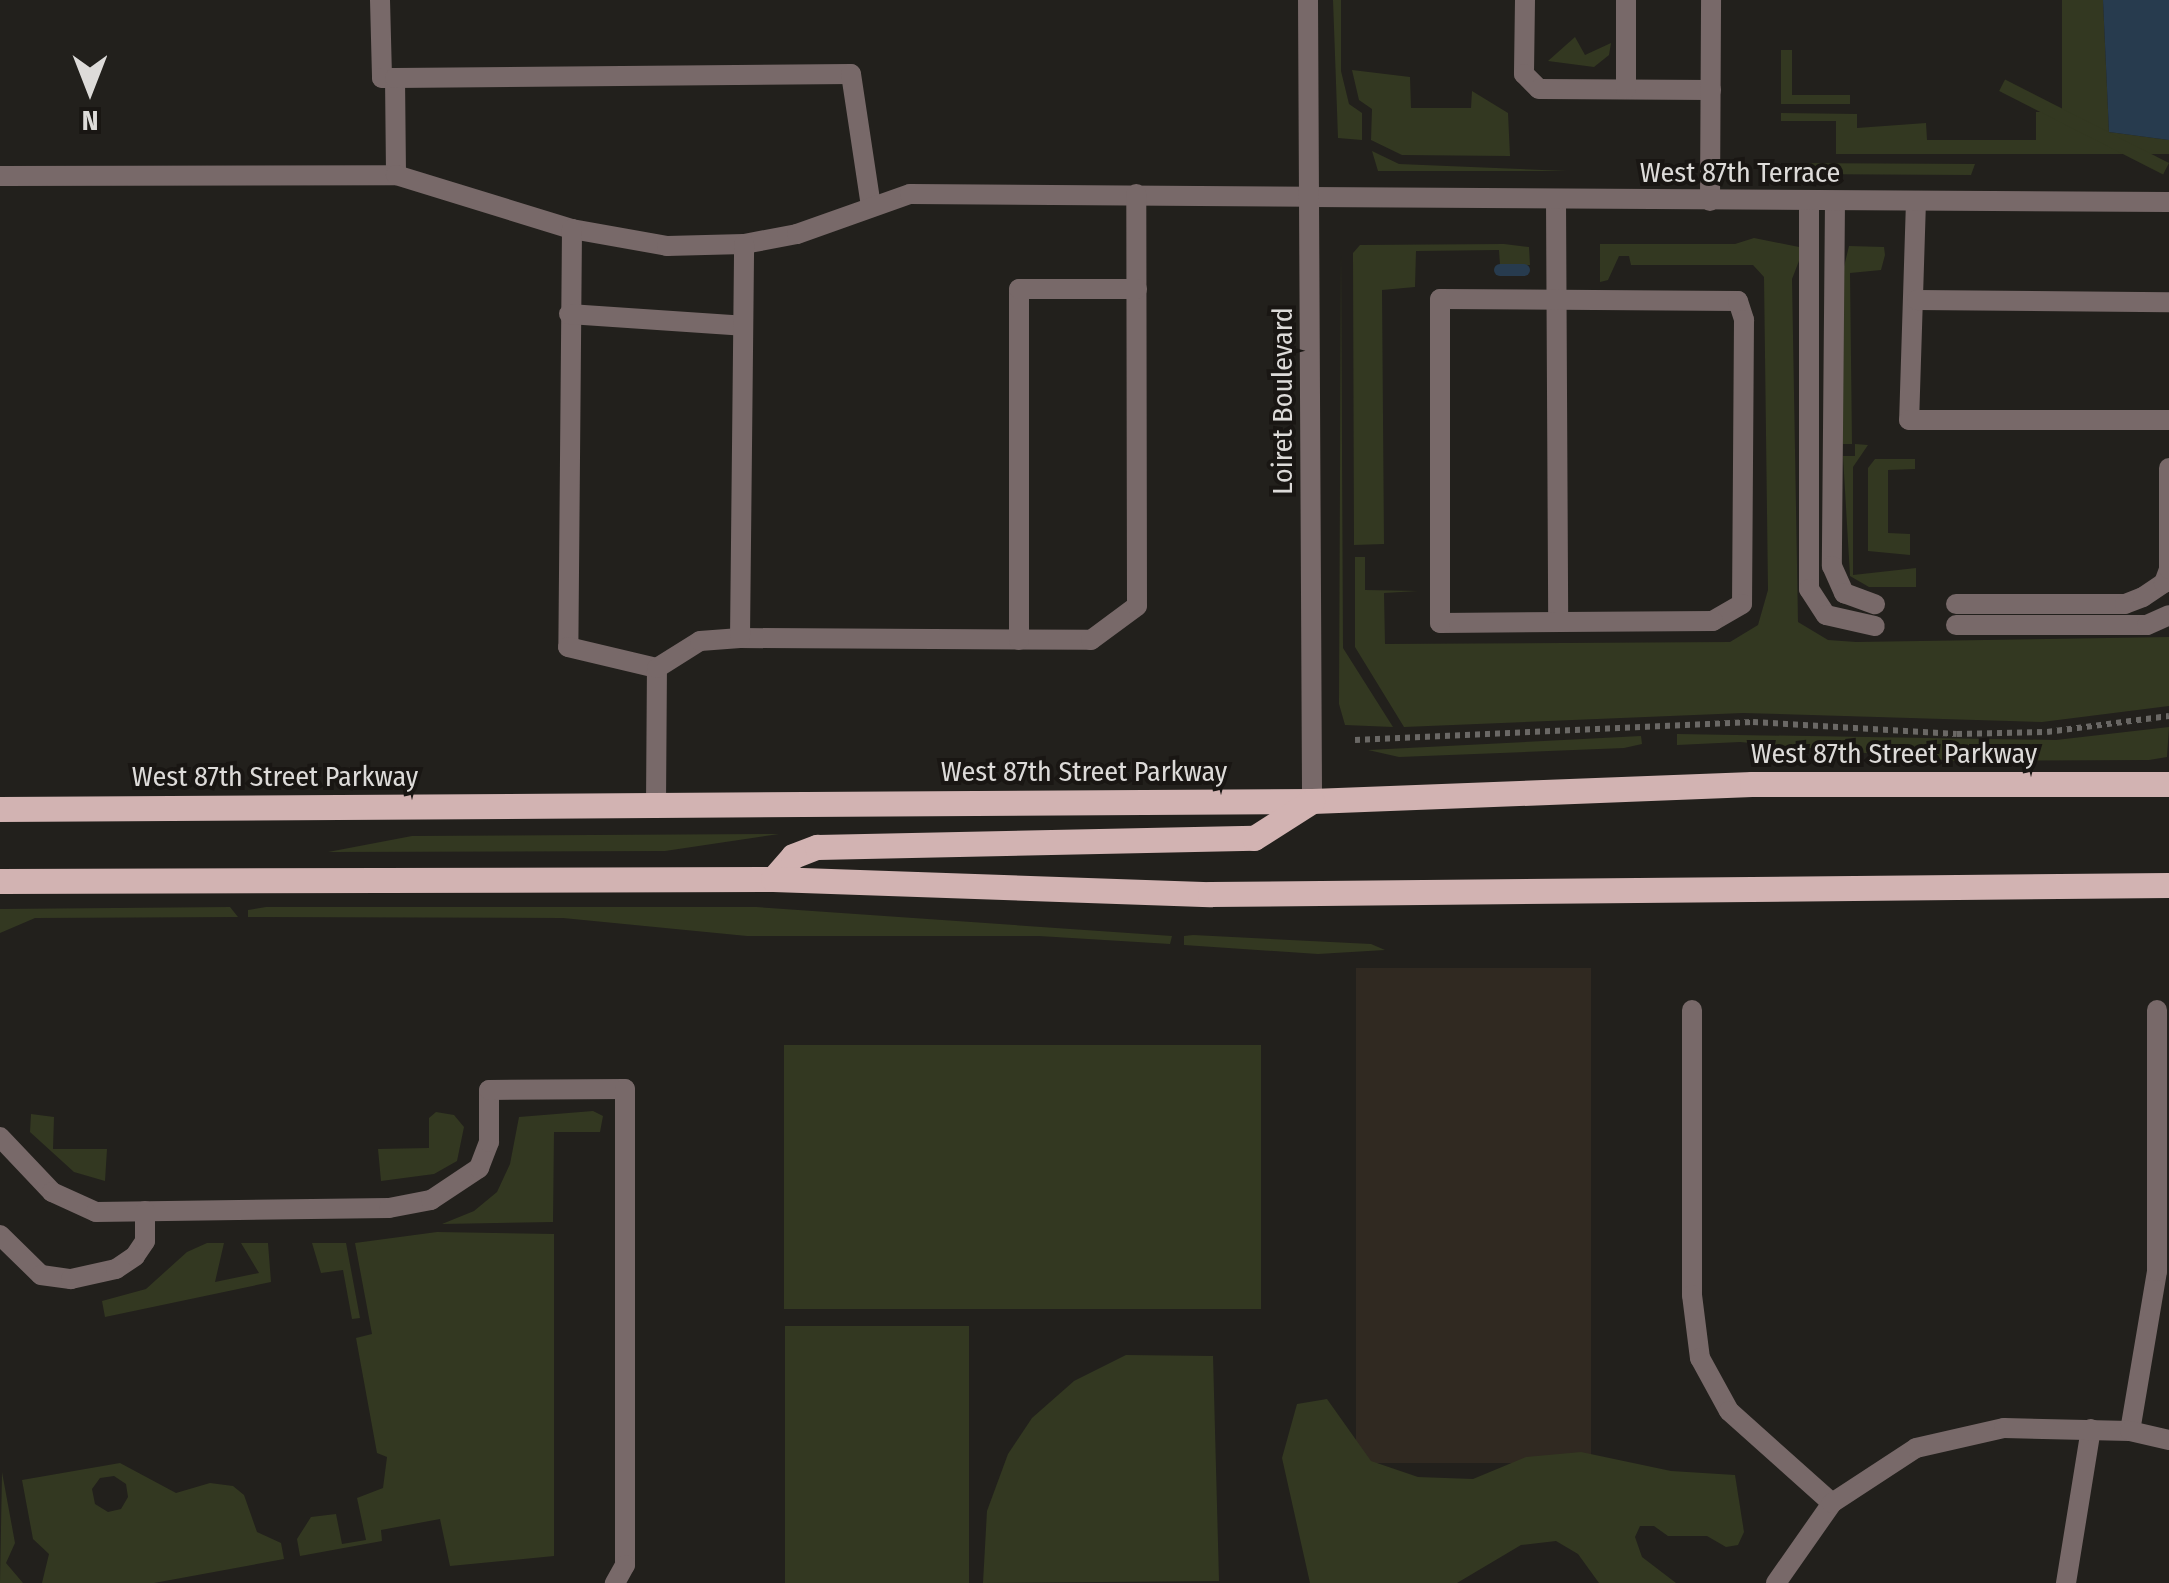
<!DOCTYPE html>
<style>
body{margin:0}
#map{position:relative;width:2169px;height:1583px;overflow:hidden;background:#22201c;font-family:"Fira Sans Condensed",sans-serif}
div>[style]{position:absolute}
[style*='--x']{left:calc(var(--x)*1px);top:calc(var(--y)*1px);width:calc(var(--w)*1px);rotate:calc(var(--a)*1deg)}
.built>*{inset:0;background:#302921;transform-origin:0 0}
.green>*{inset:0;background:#333821;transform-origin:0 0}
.water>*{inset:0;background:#273b4e}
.stream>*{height:12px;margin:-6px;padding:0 6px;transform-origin:6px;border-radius:6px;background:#273b4e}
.path>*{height:6px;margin-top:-3px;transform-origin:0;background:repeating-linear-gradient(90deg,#6a6865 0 5px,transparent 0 10px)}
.service>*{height:20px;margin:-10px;padding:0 10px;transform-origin:10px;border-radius:10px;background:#786969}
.minor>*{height:20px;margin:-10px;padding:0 10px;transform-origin:10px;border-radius:10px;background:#786969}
.tertiary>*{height:20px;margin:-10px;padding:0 10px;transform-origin:10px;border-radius:10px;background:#786969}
.primary>*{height:25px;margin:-12.5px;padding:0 12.5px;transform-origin:12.5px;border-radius:12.5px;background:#d2b3b2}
span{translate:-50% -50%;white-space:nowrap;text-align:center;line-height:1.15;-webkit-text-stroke:8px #191613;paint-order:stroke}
.street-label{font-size:28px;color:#dddbd9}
.north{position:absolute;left:40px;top:40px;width:100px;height:100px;-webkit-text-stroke:8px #191613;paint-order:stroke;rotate:180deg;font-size:28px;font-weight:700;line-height:40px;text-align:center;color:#dddbd9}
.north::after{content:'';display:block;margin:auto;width:35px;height:45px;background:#dddbd9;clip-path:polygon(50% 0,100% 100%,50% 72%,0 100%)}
</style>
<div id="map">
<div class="built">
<div style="left:1356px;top:968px;width:235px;height:495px"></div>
</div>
<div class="green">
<div style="clip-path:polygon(1333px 0,1341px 0,1341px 71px,1349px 104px,1362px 113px,1362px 140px,1338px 138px)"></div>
<div style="clip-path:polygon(2062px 0,2103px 0,2109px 132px,2169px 140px,2169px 154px,1836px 154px,1836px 121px,1781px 121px,1781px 113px,1857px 114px,1857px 128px,1926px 123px,1927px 140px,2036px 140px,2036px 112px,2062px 112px)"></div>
<div style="clip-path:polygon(1575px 37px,1585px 55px,1611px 43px,1609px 55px,1594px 67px,1548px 61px)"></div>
<div style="clip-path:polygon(1781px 50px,1792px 50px,1792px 95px,1850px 95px,1850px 104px,1781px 104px)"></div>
<div style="clip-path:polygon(1352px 70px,1410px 77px,1411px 108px,1471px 108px,1472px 91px,1508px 113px,1510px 156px,1402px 155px,1371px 140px,1372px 109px,1359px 100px)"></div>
<div style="clip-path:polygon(1372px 151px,1399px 164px,1567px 171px,1378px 171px)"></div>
<div style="clip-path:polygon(1786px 163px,1975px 164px,1971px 175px,1794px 174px,1786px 171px)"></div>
<div style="left:2169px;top:163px;width:13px;height:184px;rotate:117deg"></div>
<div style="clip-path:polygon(1754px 238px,1804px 248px,1792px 279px,1798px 622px,1828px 640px,1856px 642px,2169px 637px,2169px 706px,2042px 722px,1743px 713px,1404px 727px,1355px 647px,1355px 557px,1365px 557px,1365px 590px,1418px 591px,1384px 593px,1385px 644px,1730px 642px,1758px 625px,1768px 590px,1764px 277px,1753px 265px,1631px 265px,1629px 256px,1619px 256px,1608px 280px,1600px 282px,1600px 244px,1735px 244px)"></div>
<div style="clip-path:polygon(1504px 244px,1529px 247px,1530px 265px,1500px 265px,1499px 250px,1416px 251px,1415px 287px,1382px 290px,1384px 544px,1354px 545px,1353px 253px,1360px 245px)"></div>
<div style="clip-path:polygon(1849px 246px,1884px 247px,1885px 255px,1881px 270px,1850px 273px,1852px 444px,1843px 444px,1842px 275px)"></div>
<div style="clip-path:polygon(1341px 249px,1343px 648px,1393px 727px,1345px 725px,1339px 704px)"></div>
<div style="clip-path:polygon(1855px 444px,1868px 445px,1853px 467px,1853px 575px,1916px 568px,1916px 587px,1869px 587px,1850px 576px,1843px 456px,1855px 456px)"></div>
<div style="clip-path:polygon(1875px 459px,1915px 459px,1915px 469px,1888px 470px,1888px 533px,1910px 534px,1910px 555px,1868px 551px,1868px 468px)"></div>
<div style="clip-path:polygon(2169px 727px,2167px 757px,2149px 760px,1955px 761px,1740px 742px,1677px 745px,1677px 734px,2056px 740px)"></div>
<div style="clip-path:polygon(1641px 736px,1642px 744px,1624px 748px,1399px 757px,1368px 750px)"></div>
<div style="clip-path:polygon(779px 834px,665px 851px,328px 852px,412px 836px)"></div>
<div style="clip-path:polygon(230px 907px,238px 917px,35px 918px,0 933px,0 909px)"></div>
<div style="clip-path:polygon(266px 907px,756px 907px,1172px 936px,1170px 944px,1039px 936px,747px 936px,563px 918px,248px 917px,248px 910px)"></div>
<div style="clip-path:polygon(1193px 935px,1371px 944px,1385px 950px,1318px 954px,1184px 945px,1184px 936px)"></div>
<div style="left:784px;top:1045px;width:477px;height:264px"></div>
<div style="clip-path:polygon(593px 1111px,603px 1116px,600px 1132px,554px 1132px,553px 1222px,442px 1224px,474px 1211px,497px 1192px,510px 1164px,519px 1117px)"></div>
<div style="clip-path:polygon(436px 1112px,454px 1115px,464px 1127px,457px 1161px,434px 1174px,381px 1181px,378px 1149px,429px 1148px,429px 1118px)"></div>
<div style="clip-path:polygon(31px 1114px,54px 1117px,53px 1149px,107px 1149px,105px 1181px,74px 1172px,30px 1132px)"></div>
<div style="clip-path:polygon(437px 1232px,554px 1234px,554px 1556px,450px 1566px,440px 1519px,381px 1530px,382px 1541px,300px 1556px,297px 1539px,311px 1517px,336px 1514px,342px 1544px,366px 1540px,357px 1498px,383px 1488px,387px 1457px,377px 1453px,356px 1338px,372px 1334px,355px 1243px)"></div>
<div style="clip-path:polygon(207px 1243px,224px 1243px,215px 1282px,259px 1273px,241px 1243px,268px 1243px,271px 1282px,105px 1317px,102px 1301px,146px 1289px,187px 1252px)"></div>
<div style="clip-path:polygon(312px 1243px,346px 1243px,360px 1318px,352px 1319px,343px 1270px,321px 1273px)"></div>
<div style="left:785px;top:1326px;width:184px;height:257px"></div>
<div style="clip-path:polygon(1126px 1355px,1213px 1356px,1219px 1581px,983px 1583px,987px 1511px,1008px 1454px,1032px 1418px,1074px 1381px)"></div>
<div style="clip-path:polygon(1327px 1399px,1371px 1461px,1418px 1477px,1473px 1479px,1526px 1457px,1581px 1452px,1671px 1471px,1735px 1475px,1744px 1532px,1738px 1545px,1726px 1547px,1707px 1536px,1668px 1536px,1654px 1526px,1640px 1526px,1635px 1537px,1642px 1557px,1676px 1583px,1599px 1583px,1578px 1554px,1556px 1541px,1521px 1545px,1457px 1583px,1310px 1583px,1282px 1458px,1297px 1404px)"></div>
<div style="clip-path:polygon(evenodd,120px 1463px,176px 1493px,210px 1483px,233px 1486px,244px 1495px,257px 1532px,281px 1543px,284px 1559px,154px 1583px,42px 1583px,49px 1554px,33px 1539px,22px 1480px,120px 1463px,114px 1476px,126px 1484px,128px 1497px,121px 1509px,108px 1512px,95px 1504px,92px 1489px,100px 1478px,114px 1476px)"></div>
<div style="clip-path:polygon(2px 1472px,15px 1543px,6px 1563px,23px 1583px,0 1583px)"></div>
</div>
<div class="water">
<div style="clip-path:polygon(2103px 0,2169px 0,2169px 140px,2109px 132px)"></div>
</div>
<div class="stream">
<div style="--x:1500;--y:270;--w:24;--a:0"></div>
</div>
<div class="path">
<div style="--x:1355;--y:740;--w:398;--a:-2.6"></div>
<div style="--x:1753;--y:722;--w:204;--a:3.4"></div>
<div style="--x:1957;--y:734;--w:90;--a:-1.3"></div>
<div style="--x:2047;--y:732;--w:123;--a:-7.5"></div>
</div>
<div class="service">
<div style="--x:380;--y:0;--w:78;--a:88.5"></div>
<div style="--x:382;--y:78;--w:13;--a:0"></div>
<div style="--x:395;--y:78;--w:97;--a:89.4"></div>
<div style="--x:1525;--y:0;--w:74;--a:90.8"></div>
<div style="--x:1524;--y:74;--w:21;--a:45"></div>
<div style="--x:1539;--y:89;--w:172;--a:0.3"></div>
<div style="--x:395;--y:78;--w:456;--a:-0.5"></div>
<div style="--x:851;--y:74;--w:134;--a:81.4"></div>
<div style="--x:1626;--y:89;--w:89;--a:-90"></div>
<div style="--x:0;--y:176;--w:396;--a:-0.1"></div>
<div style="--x:396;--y:175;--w:184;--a:17.1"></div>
<div style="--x:572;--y:229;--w:97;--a:10.1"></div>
<div style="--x:667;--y:246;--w:77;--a:-1.5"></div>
<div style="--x:744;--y:244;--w:54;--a:-10.7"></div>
<div style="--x:797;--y:234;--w:120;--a:-19.5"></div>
<div style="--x:910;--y:194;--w:400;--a:0.4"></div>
<div style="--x:1556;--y:200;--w:422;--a:89.7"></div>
<div style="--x:1710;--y:201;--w:201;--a:-89.7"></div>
<div style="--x:1809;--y:201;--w:388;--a:90"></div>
<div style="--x:1809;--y:589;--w:31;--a:57"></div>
<div style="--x:1826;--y:615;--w:50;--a:12.7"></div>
<div style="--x:1835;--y:201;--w:365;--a:90.5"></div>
<div style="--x:1832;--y:566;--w:30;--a:66"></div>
<div style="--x:1844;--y:593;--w:33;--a:20"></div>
<div style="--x:1916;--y:201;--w:219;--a:91.8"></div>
<div style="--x:1909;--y:420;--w:260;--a:0"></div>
<div style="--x:572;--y:229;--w:418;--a:90.5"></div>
<div style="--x:568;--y:647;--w:91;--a:13.3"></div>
<div style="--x:1440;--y:299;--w:298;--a:0.4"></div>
<div style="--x:1738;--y:301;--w:20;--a:72"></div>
<div style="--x:1744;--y:320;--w:284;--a:90.4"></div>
<div style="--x:1742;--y:604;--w:34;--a:150"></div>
<div style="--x:1713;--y:621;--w:273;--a:179.6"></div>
<div style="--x:1440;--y:623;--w:324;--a:-90"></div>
<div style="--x:1917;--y:300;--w:252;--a:0.5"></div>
<div style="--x:569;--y:314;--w:174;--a:3.9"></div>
<div style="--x:1956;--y:604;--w:169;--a:0"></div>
<div style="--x:2125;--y:604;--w:19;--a:-21"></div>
<div style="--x:2143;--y:597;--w:25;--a:-34"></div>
<div style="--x:2164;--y:583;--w:15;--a:-70"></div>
<div style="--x:2169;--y:569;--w:101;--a:-90"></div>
<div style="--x:1956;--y:625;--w:191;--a:0"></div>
<div style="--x:2147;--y:625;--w:24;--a:-24"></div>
<div style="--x:740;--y:638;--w:351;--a:0.3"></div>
<div style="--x:1091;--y:640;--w:57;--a:-36.5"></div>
<div style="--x:1137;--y:606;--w:412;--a:-90.1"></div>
<div style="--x:1019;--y:640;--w:351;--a:-90"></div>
<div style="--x:1019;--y:289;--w:118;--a:0"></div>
<div style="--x:656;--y:805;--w:137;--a:-89.6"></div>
<div style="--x:657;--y:668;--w:51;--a:-32.1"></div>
<div style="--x:700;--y:641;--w:40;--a:-4.3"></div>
<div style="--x:740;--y:638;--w:394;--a:-89.4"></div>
<div style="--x:1692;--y:1010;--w:285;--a:90"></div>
<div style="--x:1692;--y:1295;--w:64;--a:82.8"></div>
<div style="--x:1700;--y:1358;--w:60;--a:61.3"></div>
<div style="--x:1729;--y:1411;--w:138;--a:41.8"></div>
<div style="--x:0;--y:1137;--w:76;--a:46.6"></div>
<div style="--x:52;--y:1192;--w:48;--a:24.4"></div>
<div style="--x:96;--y:1212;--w:293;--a:-0.8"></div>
<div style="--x:389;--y:1208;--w:43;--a:-10.8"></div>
<div style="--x:431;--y:1200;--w:58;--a:-33.7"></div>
<div style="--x:479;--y:1168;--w:28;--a:-69"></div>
<div style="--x:489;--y:1142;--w:52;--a:-90"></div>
<div style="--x:489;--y:1090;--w:136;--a:-0.4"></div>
<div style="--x:625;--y:1089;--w:476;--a:90"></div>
<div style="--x:625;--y:1565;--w:21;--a:119"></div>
<div style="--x:0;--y:1235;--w:57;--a:44.3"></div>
<div style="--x:41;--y:1275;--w:30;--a:8"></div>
<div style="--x:71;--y:1279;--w:46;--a:-12.5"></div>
<div style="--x:116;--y:1269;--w:23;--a:-34"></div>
<div style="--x:135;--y:1256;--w:18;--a:-56"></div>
<div style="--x:145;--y:1241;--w:30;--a:-90"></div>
<div style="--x:2130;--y:1431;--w:162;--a:-80.4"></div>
<div style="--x:2157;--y:1271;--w:261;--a:-90"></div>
<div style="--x:2066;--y:1583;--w:156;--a:-80.8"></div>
</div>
<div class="minor">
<div style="--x:1310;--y:197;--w:859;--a:0.33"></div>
<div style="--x:1776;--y:1583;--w:98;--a:-55"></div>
<div style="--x:1832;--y:1503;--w:100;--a:-33.2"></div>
<div style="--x:1916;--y:1448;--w:90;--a:-12.8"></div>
<div style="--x:2004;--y:1428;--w:126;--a:1.4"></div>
<div style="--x:2130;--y:1431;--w:40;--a:13"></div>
</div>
<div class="tertiary">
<div style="--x:1308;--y:0;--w:801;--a:89.71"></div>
</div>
<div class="primary">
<div style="--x:0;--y:809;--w:1312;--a:-0.35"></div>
<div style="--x:1312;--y:801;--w:440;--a:-2.2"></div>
<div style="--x:1752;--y:784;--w:417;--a:0"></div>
<div style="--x:773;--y:879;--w:30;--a:-49"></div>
<div style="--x:793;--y:856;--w:26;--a:-21"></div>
<div style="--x:817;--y:847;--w:437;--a:-1.2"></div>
<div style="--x:1254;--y:838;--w:69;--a:-32.5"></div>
<div style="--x:0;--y:881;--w:773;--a:-0.15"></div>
<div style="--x:773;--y:879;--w:437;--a:2"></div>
<div style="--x:1210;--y:894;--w:959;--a:-0.54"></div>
</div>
<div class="street-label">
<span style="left:1740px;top:173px">West 87th Terrace</span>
<span style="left:1283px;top:401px;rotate:-90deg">Loiret Boulevard</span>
<span style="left:1894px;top:754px">West 87th Street Parkway</span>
<span style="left:1084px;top:772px">West 87th Street Parkway</span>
<span style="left:275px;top:777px">West 87th Street Parkway</span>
</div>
<div class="north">N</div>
</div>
